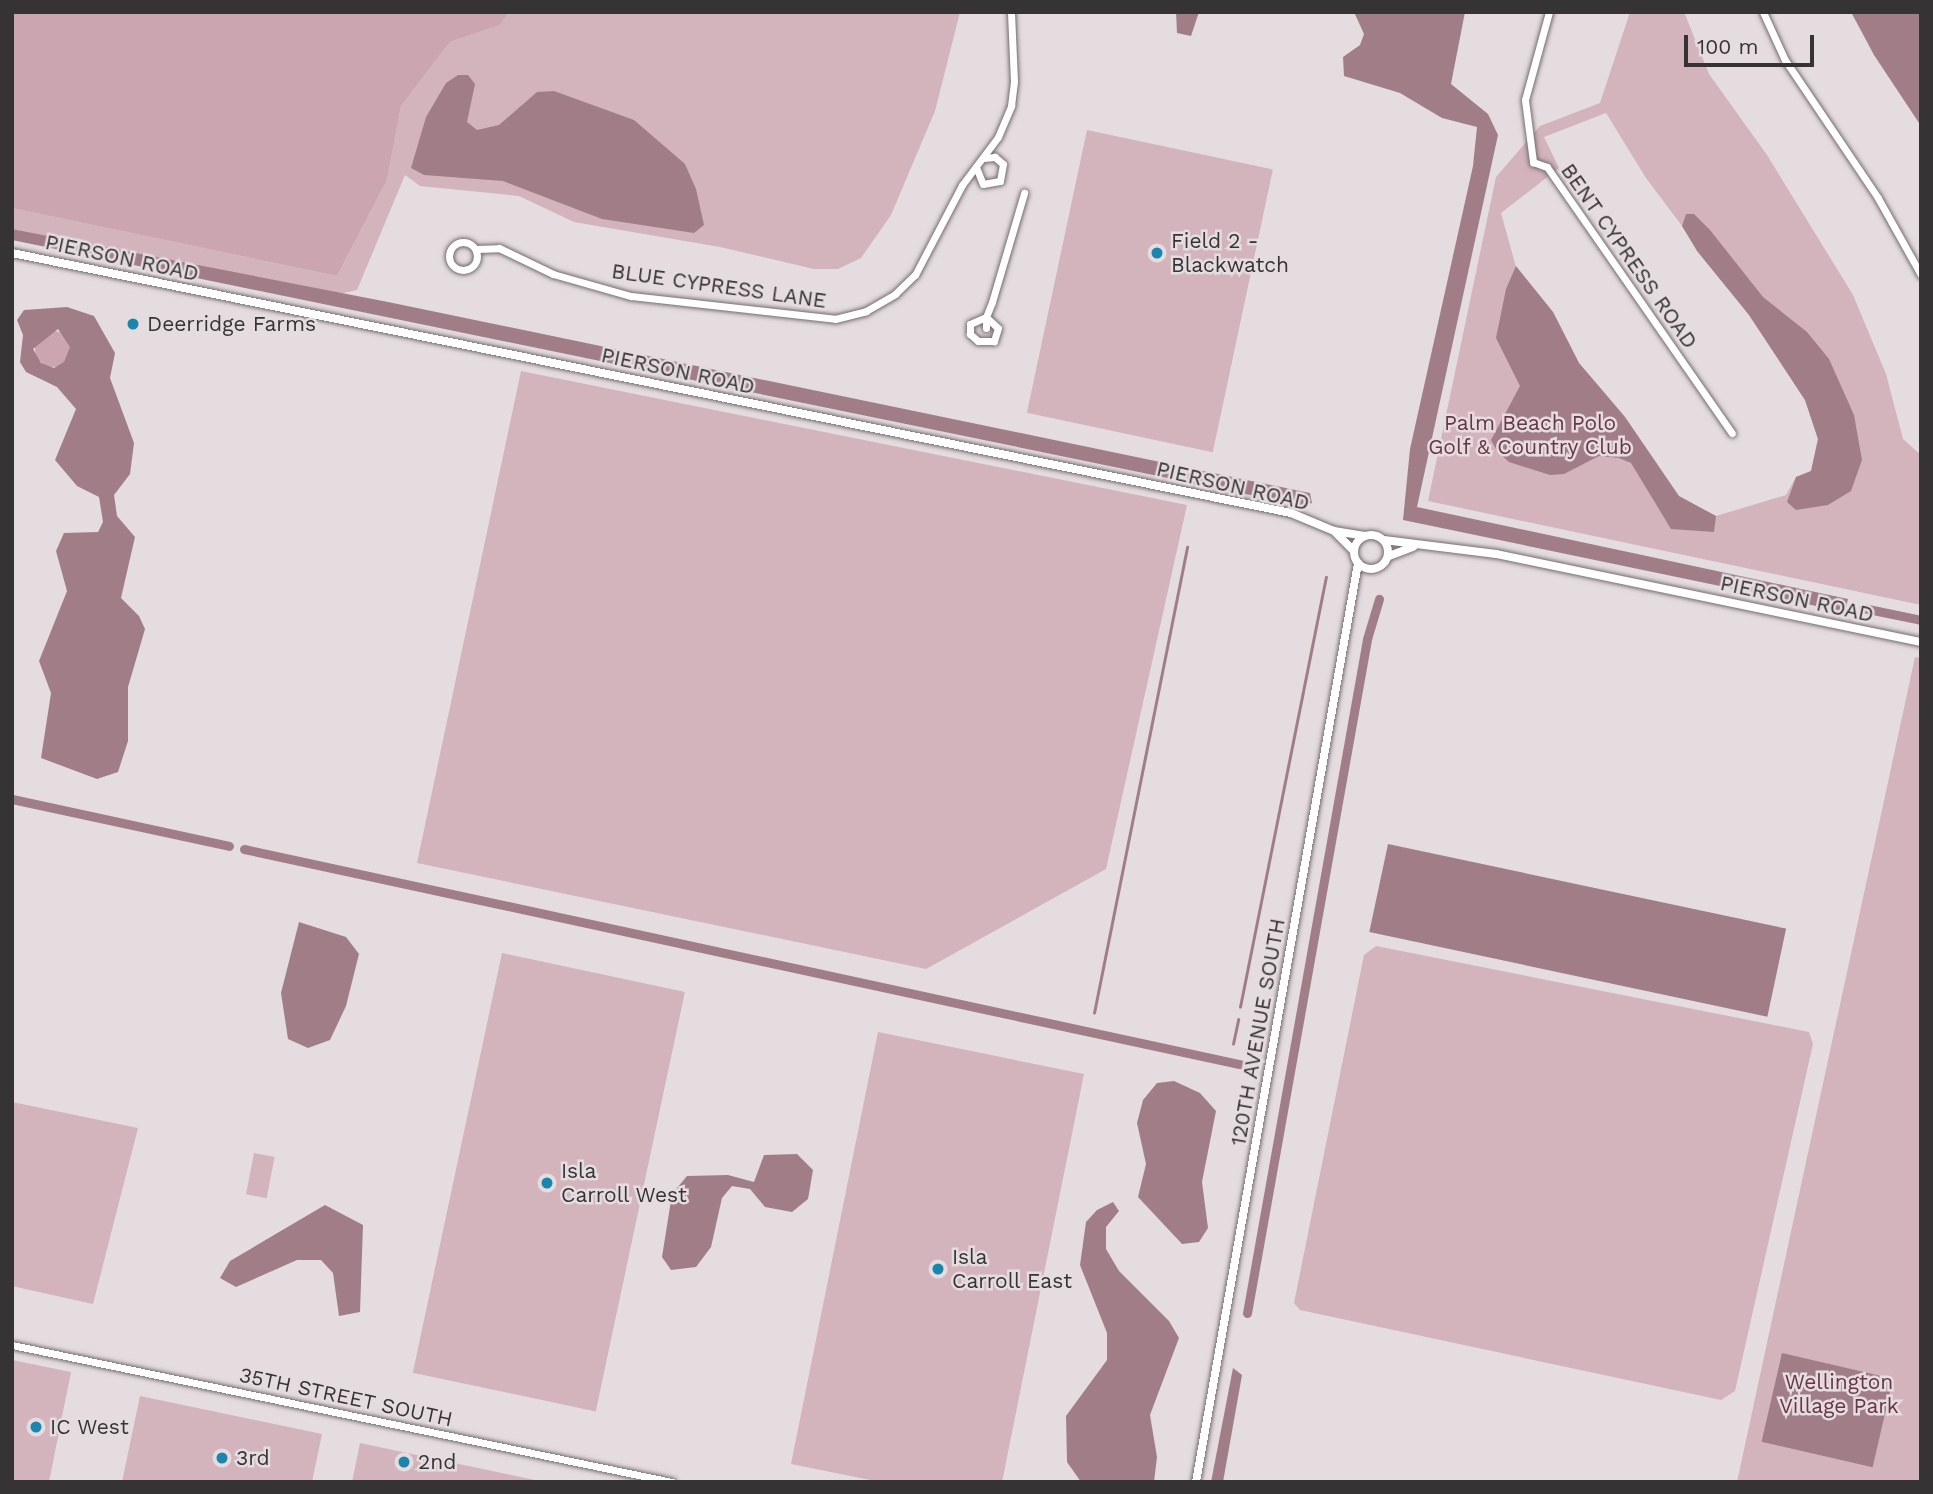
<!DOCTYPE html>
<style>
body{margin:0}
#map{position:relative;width:1933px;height:1494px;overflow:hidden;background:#e5dcdf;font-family:"Work Sans",sans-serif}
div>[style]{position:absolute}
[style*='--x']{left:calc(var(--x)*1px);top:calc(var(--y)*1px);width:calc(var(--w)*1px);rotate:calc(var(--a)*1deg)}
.green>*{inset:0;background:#d3b3bc;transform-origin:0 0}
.forest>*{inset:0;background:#cba5af}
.round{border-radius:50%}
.water>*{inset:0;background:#a17e87;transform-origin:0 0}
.stream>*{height:2.5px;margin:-1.25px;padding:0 1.25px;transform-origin:1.25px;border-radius:1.25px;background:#a17e87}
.canal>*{height:9px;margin:-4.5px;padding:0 4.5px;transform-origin:4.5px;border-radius:4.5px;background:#a17e87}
.roads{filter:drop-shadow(0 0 2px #756d6f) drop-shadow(0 0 2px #756d6f)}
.minor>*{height:7px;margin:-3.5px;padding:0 3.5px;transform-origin:3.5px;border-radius:3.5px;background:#fff}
.minor>.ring{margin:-3.5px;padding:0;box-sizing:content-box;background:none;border:7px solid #fff;border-radius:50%}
.tertiary>*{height:8px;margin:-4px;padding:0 4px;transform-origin:4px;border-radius:4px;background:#fff}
.tertiary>.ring{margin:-4px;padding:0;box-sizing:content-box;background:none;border:8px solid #fff;border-radius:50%}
.dots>*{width:19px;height:19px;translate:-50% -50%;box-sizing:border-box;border:4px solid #e5dcdf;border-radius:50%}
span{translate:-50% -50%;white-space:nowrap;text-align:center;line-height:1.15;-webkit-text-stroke:5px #e5dcdf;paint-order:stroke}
.poi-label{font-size:21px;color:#363334}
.left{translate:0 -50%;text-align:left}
.street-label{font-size:21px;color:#363334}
.park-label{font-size:21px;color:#683546}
.frame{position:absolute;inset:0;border:14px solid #363334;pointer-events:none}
.scale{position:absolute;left:1684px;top:35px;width:130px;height:32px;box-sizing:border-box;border:4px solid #363334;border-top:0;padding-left:9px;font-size:21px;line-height:24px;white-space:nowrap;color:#363334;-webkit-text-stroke:5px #e5dcdf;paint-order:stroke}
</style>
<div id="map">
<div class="green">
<div style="clip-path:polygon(509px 12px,960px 12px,935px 111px,891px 215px,861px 258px,838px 269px,814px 269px,720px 247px,574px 222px,519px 196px,420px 186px,405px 175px,357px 290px,334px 295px,12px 229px,12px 208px,337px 276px,387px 180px,401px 106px,450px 42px,500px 25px)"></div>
<div style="clip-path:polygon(evenodd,1630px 12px,1684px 12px,1709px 74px,1767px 155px,1853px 295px,1886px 374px,1903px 439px,1921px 455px,1921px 605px,1428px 501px,1496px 177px,1540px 126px,1600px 103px,1630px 12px,1606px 113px,1646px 178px,1749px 315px,1805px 400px,1818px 439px,1811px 471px,1796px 477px,1786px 495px,1716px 516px,1679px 497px,1625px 417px,1579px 363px,1553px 312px,1516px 267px,1501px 213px,1559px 168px,1544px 137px,1606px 113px)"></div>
<div style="left:1087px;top:130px;width:190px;height:289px;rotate:12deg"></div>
<div style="clip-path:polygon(521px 371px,1187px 505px,1106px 869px,926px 969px,417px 863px)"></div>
<div style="clip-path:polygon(1915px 657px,1921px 658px,1921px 1482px,1737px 1482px)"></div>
<div style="clip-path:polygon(1376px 946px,1809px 1032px,1813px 1044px,1735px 1391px,1721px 1400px,1300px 1310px,1294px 1303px,1364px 955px)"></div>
<div style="left:502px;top:953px;width:187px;height:429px;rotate:12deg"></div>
<div style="clip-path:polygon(878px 1032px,1084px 1074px,1002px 1482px,880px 1482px,791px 1464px)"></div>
<div style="clip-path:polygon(12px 1102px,138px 1128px,93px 1304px,12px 1286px)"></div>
<div style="left:254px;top:1153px;width:21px;height:42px;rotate:11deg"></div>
<div style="clip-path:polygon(12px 1360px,71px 1372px,49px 1482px,12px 1482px)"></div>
<div style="clip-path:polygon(140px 1396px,322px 1434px,312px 1482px,122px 1482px)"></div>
<div style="clip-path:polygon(360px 1443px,544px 1482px,352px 1482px)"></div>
</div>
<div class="forest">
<div style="clip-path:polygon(12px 12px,509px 12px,500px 25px,450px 42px,401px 106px,387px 180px,337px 276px,12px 208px)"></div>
<div class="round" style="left:35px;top:331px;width:36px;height:36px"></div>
</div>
<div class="water">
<div style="clip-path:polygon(1176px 12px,1199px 12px,1191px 36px,1177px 33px)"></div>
<div style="clip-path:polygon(1354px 12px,1465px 12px,1451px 84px,1488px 114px,1498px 135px,1417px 507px,1848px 599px,1845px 612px,1403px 520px,1410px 449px,1473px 166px,1477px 127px,1442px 118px,1400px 93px,1344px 76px,1343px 57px,1360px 45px,1364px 34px)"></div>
<div style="clip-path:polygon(1851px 12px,1921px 12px,1921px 126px,1874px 55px)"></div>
<div style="clip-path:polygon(458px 75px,468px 75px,475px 84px,467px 122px,477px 130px,499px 125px,537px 92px,554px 91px,634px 120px,685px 164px,696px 189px,704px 225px,694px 233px,602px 219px,503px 181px,424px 175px,411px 168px,426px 117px,446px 83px)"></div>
<div style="clip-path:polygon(1686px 214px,1694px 214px,1710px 230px,1763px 297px,1807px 332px,1829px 359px,1854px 415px,1862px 460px,1851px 491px,1828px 505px,1796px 510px,1787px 502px,1796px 477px,1811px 471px,1818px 439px,1805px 400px,1749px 315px,1697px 251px,1682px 226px)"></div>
<div style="clip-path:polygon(12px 229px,388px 302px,1310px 493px,1312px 503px,1304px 506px,12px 240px)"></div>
<div style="clip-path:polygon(1516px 266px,1553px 312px,1579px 363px,1625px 417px,1679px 496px,1716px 516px,1714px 532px,1671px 529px,1631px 463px,1619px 458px,1599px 456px,1564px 474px,1550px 475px,1509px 462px,1497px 451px,1491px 440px,1520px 386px,1496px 338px,1506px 289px)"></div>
<div style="clip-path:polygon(evenodd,67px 307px,94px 316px,115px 353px,110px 378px,134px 443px,130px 474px,114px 495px,117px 516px,135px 537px,121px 598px,139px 616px,145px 629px,128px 687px,128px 741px,118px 772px,97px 779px,41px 758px,51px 693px,39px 661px,67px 591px,56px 551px,64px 533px,98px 532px,103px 522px,99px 497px,77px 486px,55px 460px,76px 409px,57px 387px,26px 372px,20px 362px,23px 335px,17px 320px,24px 310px,67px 307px,58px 329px,70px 347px,64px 362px,54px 368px,41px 363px,33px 349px,58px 329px)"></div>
<div style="left:1388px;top:844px;width:407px;height:90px;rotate:12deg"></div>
<div style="clip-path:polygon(299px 922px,346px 937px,359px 954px,346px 1006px,330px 1040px,308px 1048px,288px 1039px,281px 993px)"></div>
<div style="clip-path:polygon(1174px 1081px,1200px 1093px,1216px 1111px,1202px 1182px,1208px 1228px,1199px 1242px,1182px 1244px,1138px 1197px,1146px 1164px,1137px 1123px,1143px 1100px,1157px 1083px)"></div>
<div style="clip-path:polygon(797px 1154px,813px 1170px,808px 1199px,792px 1212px,765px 1207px,750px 1189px,732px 1186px,722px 1198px,711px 1247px,696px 1267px,671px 1270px,662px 1257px,672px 1194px,687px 1176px,728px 1175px,754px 1182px,764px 1155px)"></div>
<div style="clip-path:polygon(1113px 1202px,1119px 1211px,1106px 1227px,1106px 1249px,1119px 1271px,1169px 1321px,1179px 1338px,1150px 1415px,1157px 1457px,1154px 1482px,1081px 1482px,1067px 1462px,1066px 1416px,1107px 1360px,1107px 1333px,1080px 1265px,1086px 1222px,1097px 1210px)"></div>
<div style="clip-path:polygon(325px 1205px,363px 1225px,360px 1312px,339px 1316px,333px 1273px,321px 1260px,297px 1260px,236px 1287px,220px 1278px,230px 1261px)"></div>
<div style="left:1782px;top:1353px;width:114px;height:91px;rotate:13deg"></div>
<div style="clip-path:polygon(1233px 1368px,1242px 1375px,1223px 1482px,1211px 1482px)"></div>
</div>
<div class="stream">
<div style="--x:1240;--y:1007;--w:438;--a:-78.7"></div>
<div style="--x:1094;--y:1013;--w:475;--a:-78.7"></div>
<div style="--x:1233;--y:1044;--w:25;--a:-78"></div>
</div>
<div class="canal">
<div style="--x:1863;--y:608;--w:59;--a:11.7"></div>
<div style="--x:12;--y:799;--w:222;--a:12.2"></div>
<div style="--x:244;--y:849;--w:1022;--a:12.2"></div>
<div style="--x:1247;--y:1313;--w:685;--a:-79.9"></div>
<div style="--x:1367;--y:639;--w:42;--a:-73.3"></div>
</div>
<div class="roads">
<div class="minor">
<div style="--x:1549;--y:12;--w:91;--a:105.3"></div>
<div style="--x:1525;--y:100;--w:63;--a:82.6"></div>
<div style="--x:1533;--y:162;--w:15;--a:20"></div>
<div style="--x:1547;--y:167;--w:324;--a:55.2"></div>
<div style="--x:1763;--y:12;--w:53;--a:65.4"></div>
<div style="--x:1785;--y:60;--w:166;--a:56"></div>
<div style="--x:1878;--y:198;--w:88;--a:60.8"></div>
<div style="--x:976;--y:167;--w:18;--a:68"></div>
<div style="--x:983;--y:184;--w:17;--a:-10"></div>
<div style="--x:1000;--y:181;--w:17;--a:-80"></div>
<div style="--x:1003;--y:164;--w:11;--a:-139"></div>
<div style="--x:995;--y:157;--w:12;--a:175"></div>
<div class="ring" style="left:449px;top:242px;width:21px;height:21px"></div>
<div style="--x:476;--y:249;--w:23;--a:-2"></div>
<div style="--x:499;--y:248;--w:60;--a:25.7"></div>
<div style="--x:553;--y:274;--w:81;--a:15.8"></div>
<div style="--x:631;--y:296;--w:205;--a:6.4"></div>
<div style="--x:835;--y:319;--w:32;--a:-14"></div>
<div style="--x:866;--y:311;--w:34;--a:-30"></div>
<div style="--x:895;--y:294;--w:28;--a:-44"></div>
<div style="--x:915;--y:275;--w:102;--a:-62.4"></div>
<div style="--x:962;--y:185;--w:60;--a:-53.1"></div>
<div style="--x:998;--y:137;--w:34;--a:-67"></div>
<div style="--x:1011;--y:106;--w:25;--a:-83"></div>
<div style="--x:1014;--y:81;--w:69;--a:-92.5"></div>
<div style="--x:986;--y:328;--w:11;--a:-90"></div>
<div style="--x:986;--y:317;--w:16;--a:43"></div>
<div style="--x:998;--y:328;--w:14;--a:107"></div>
<div style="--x:994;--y:341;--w:16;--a:180"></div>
<div style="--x:978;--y:341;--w:11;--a:-139"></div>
<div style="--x:970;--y:334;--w:10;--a:-90"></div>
<div style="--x:970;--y:324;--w:17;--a:-24"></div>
<div style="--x:986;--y:317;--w:16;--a:-68"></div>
<div style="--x:992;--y:302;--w:114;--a:-73.6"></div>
<div style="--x:12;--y:1345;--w:674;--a:11.73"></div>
</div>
<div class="tertiary">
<div style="--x:12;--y:253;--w:1305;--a:11.49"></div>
<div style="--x:1291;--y:513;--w:47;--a:22.7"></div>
<div style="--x:1334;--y:531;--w:31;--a:9"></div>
<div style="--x:1334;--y:531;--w:28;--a:45"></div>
<div class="ring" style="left:1354px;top:535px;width:26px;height:26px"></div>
<div style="--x:1384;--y:540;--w:113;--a:7.1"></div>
<div style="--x:1496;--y:554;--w:434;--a:11.7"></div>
<div style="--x:1389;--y:556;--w:26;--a:-21"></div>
<div style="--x:1196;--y:1482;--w:933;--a:-80"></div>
</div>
</div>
<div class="dots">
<div style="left:1157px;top:253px;background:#1a85ad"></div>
<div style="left:133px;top:324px;background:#1a85ad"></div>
<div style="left:547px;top:1183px;background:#1a85ad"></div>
<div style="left:938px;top:1269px;background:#1a85ad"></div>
<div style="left:36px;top:1427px;background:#1a85ad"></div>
<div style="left:222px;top:1458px;background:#1a85ad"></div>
<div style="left:404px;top:1462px;background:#1a85ad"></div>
</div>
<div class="poi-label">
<span class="left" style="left:1171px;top:253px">Field 2 -<br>Blackwatch</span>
<span class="left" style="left:147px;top:324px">Deerridge Farms</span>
<span class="left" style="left:561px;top:1183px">Isla<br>Carroll West</span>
<span class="left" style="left:952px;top:1269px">Isla<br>Carroll East</span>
<span class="left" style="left:50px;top:1427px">IC West</span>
<span class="left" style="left:236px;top:1458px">3rd</span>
<span class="left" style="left:418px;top:1462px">2nd</span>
</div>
<div class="street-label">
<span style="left:1629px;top:256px;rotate:55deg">BENT CYPRESS ROAD</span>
<span style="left:122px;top:258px;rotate:12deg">PIERSON ROAD</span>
<span style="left:719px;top:286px;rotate:8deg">BLUE CYPRESS LANE</span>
<span style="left:678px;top:371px;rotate:12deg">PIERSON ROAD</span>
<span style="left:1233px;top:486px;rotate:13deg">PIERSON ROAD</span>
<span style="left:1797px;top:599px;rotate:12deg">PIERSON ROAD</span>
<span style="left:1258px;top:1032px;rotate:-80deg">120TH AVENUE SOUTH</span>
<span style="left:346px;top:1397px;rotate:12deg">35TH STREET SOUTH</span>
</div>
<div class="park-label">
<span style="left:1530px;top:435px">Palm Beach Polo<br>Golf &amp; Country Club</span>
<span style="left:1839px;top:1394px">Wellington<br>Village Park</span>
</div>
<div class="frame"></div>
<div class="scale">100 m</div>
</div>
